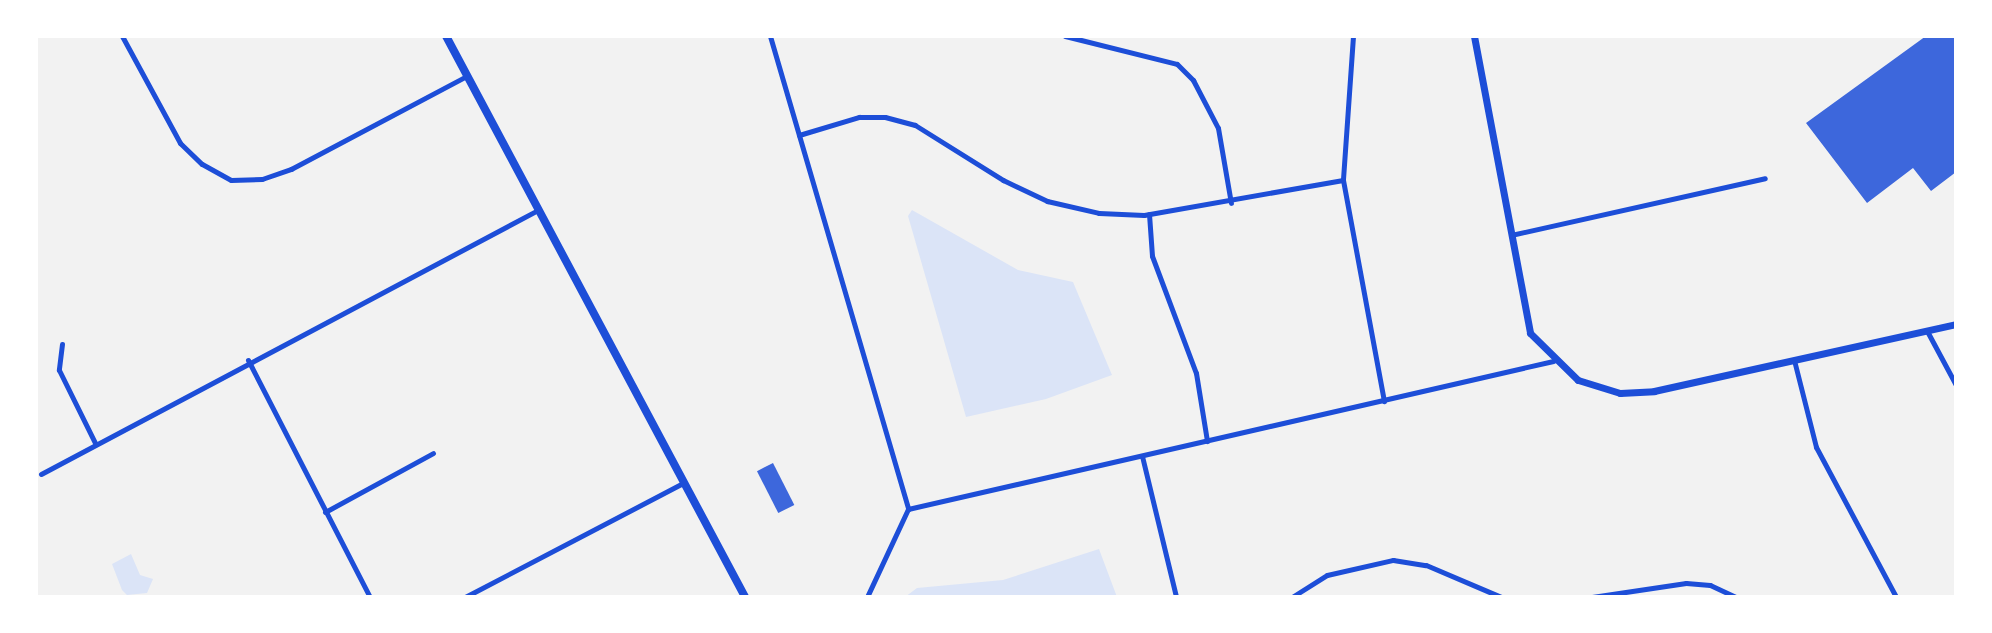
<!DOCTYPE html>
<style>
body{margin:0}
#map{position:relative;width:1992px;height:633px;overflow:hidden;background:#f2f2f2;font-family:Karla,sans-serif}
div>[style]{position:absolute}
[style*='--x']{left:calc(var(--x)*1px);top:calc(var(--y)*1px);width:calc(var(--w)*1px);rotate:calc(var(--a)*1deg)}
.green>*{inset:0;background:#dbe4f7}
.building>*{inset:0;background:#3d67dc;transform-origin:0 0}
.minor>*{height:5px;margin:-2.5px;padding:0 2.5px;transform-origin:2.5px;border-radius:2.5px;background:#1d4ed8}
.tertiary>*{height:7px;margin:-3.5px;padding:0 3.5px;transform-origin:3.5px;border-radius:3.5px;background:#1d4ed8}
.secondary>*{height:8px;margin:-4px;padding:0 4px;transform-origin:4px;border-radius:4px;background:#1d4ed8}
span{translate:-50% -50%;white-space:nowrap;text-align:center;line-height:1.15;-webkit-text-stroke:6px #fff;paint-order:stroke}
.frame{position:absolute;inset:0;border:38px solid #fff;pointer-events:none}
</style>
<div id="map">
<div class="green">
<div style="clip-path:polygon(912px 210px,1018px 270px,1073px 282px,1112px 375px,1046px 399px,966px 417px,908px 216px)"></div>
<div style="clip-path:polygon(1099px 549px,1117px 597px,905px 597px,917px 588px,1003px 580px)"></div>
<div style="clip-path:polygon(131px 554px,140px 575px,153px 579px,147px 593px,127px 595px,122px 590px,112px 564px)"></div>
</div>
<div class="building">
<div style="clip-path:polygon(1926px 36px,1956px 36px,1956px 172px,1931px 191px,1913px 168px,1867px 203px,1806px 123px)"></div>
<div style="left:773px;top:463px;width:47px;height:18px;rotate:63deg"></div>
</div>
<div class="minor">
<div style="--x:122;--y:36;--w:122;--a:61.5"></div>
<div style="--x:180;--y:143;--w:30;--a:44"></div>
<div style="--x:202;--y:164;--w:33;--a:29"></div>
<div style="--x:231;--y:180;--w:31;--a:-2"></div>
<div style="--x:262;--y:179;--w:31;--a:-19"></div>
<div style="--x:291;--y:169;--w:199;--a:-27.9"></div>
<div style="--x:770;--y:36;--w:493;--a:73.7"></div>
<div style="--x:908;--y:509;--w:97;--a:115"></div>
<div style="--x:1065;--y:36;--w:115;--a:14"></div>
<div style="--x:1177;--y:64;--w:23;--a:45"></div>
<div style="--x:1193;--y:80;--w:54;--a:62.5"></div>
<div style="--x:1218;--y:128;--w:76;--a:80.2"></div>
<div style="--x:1353;--y:36;--w:144;--a:94"></div>
<div style="--x:1343;--y:180;--w:225;--a:79.5"></div>
<div style="--x:799;--y:135;--w:63;--a:-16.7"></div>
<div style="--x:859;--y:117;--w:26;--a:0"></div>
<div style="--x:885;--y:117;--w:31;--a:15"></div>
<div style="--x:915;--y:125;--w:104;--a:32"></div>
<div style="--x:1003;--y:180;--w:49;--a:25.5"></div>
<div style="--x:1047;--y:201;--w:53;--a:13"></div>
<div style="--x:1099;--y:213;--w:45;--a:2.5"></div>
<div style="--x:1144;--y:215;--w:202;--a:-10"></div>
<div style="--x:1149;--y:214;--w:42;--a:85.9"></div>
<div style="--x:1152;--y:256;--w:125;--a:69.4"></div>
<div style="--x:1196;--y:373;--w:69;--a:80.8"></div>
<div style="--x:1511;--y:235;--w:260;--a:-12.6"></div>
<div style="--x:1927;--y:331;--w:61;--a:61.8"></div>
<div style="--x:62;--y:344;--w:26;--a:97"></div>
<div style="--x:59;--y:370;--w:81;--a:63.7"></div>
<div style="--x:248;--y:360;--w:267;--a:62.8"></div>
<div style="--x:1794;--y:360;--w:90;--a:75.8"></div>
<div style="--x:1816;--y:447;--w:170;--a:61.9"></div>
<div style="--x:1142;--y:456;--w:145;--a:76.4"></div>
<div style="--x:41;--y:474;--w:563;--a:-27.98"></div>
<div style="--x:908;--y:509;--w:662;--a:-12.92"></div>
<div style="--x:325;--y:512;--w:123;--a:-28.6"></div>
<div style="--x:465;--y:597;--w:246;--a:-27.6"></div>
<div style="--x:1292;--y:597;--w:41;--a:-32.2"></div>
<div style="--x:1327;--y:575;--w:68;--a:-12.8"></div>
<div style="--x:1393;--y:560;--w:33;--a:9"></div>
<div style="--x:1426;--y:565;--w:82;--a:23.1"></div>
<div style="--x:1592;--y:597;--w:95;--a:-8.5"></div>
<div style="--x:1686;--y:583;--w:24;--a:5"></div>
<div style="--x:1710;--y:585;--w:29;--a:25"></div>
</div>
<div class="tertiary">
<div style="--x:1474;--y:36;--w:302;--a:79.3"></div>
<div style="--x:1530;--y:333;--w:67;--a:44.4"></div>
<div style="--x:1578;--y:380;--w:44;--a:17.2"></div>
<div style="--x:1620;--y:393;--w:34;--a:-3"></div>
<div style="--x:1654;--y:391;--w:309;--a:-12.5"></div>
</div>
<div class="secondary">
<div style="--x:446;--y:36;--w:636;--a:61.94"></div>
</div>
<div class="frame"></div>
</div>
